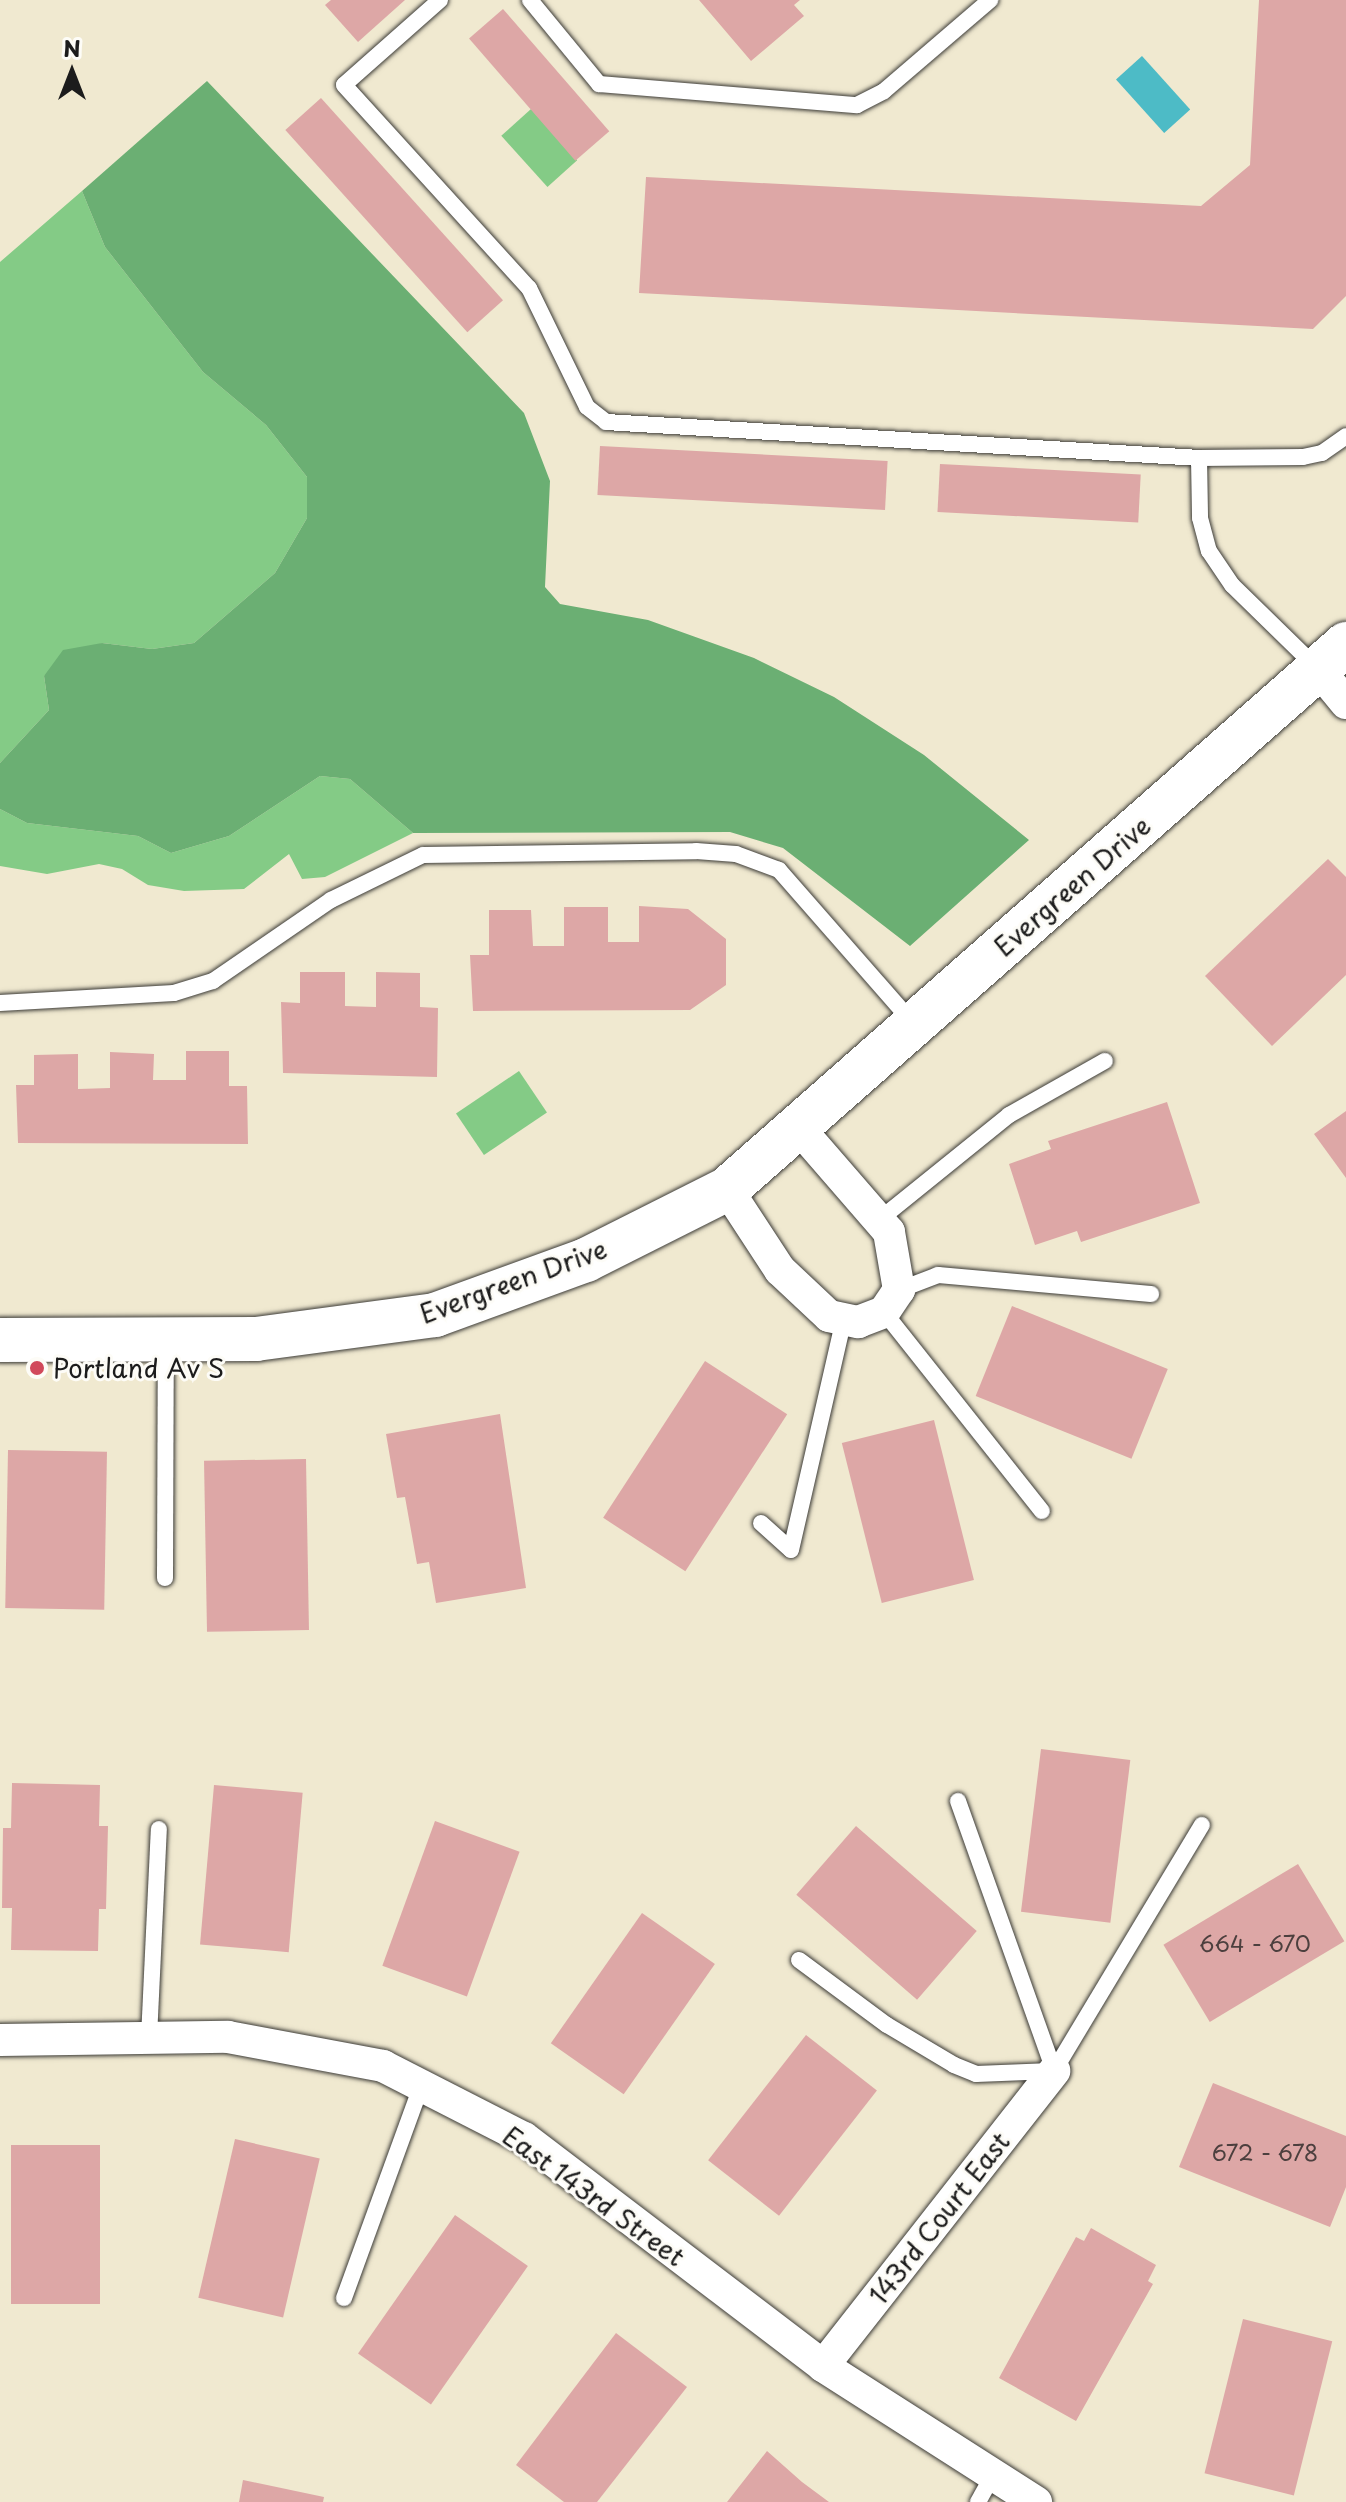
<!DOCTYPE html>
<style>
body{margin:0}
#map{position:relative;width:1346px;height:2502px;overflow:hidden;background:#f0e9d0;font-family:"Playpen Sans",sans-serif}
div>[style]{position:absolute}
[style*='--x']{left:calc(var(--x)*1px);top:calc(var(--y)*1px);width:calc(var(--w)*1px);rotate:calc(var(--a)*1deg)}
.green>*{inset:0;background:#84cb86;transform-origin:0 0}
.forest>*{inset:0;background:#6baf73}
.water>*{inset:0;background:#4dbbc6;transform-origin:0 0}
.building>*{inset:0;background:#dda7a6;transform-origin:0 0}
.roads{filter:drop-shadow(0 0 2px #3c3b37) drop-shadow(0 0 2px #3c3b37)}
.lane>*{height:16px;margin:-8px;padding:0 8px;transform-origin:8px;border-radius:8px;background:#fff}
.street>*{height:32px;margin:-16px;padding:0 16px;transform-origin:16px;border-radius:16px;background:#fff}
.secondary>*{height:44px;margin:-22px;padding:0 22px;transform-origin:22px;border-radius:22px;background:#fff}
.dots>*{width:22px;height:22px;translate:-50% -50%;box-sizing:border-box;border:4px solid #fdfcf7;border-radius:50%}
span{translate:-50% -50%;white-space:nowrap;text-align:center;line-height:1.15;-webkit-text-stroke:6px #fdfcf7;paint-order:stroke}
.number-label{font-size:22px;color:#4c3f3e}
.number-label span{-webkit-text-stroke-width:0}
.street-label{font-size:26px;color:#1c1c1c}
.poi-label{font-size:26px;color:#1c1c1c}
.left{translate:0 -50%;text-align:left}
.north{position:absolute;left:32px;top:32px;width:80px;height:80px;-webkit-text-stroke:6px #fdfcf7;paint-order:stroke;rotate:0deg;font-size:22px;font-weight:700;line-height:32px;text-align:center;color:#1c1c1c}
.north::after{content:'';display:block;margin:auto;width:28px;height:36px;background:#1c1c1c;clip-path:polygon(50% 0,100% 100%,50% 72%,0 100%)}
</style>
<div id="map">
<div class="green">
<div style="left:531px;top:109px;width:69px;height:40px;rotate:48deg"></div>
<div style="clip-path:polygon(82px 191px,105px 247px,203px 372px,266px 425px,307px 477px,307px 518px,275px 573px,194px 643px,152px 649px,102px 643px,44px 676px,49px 710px,0 763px,0 262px)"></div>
<div style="clip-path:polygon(320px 776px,350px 779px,413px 833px,325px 877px,302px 879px,289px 854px,244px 889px,184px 891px,148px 885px,122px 869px,99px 864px,47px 874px,0 866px,0 809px,27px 823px,138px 836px,171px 853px,229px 836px)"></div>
<div style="left:519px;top:1071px;width:50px;height:76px;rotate:56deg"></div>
</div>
<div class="forest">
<div style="clip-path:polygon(207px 81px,524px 413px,550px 481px,545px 587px,560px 604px,648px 620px,754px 658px,834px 697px,924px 755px,1029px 840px,910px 946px,783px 848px,730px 832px,413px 833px,350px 779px,320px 776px,229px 836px,171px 853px,138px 836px,27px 823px,0 809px,0 763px,49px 710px,44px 676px,63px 650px,102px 643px,152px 649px,194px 643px,275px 573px,307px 518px,307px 477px,266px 425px,203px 372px,105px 247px,82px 191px)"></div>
</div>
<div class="water">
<div style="left:1142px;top:56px;width:72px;height:35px;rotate:48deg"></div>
</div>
<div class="building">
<div style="clip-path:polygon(331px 0,405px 0,358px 42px,325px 5px)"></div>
<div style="clip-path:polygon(699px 0,800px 0,794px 5px,804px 16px,751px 61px)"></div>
<div style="clip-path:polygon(1259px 0,1346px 0,1346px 296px,1313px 329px,639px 293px,646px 177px,1201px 206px,1250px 165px)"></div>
<div style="left:503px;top:9px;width:162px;height:45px;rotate:49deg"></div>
<div style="left:321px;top:98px;width:272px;height:48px;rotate:48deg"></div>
<div style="left:600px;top:446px;width:288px;height:49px;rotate:3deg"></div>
<div style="left:940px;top:464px;width:201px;height:48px;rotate:3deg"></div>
<div style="clip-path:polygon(1328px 859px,1346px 877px,1346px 975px,1272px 1046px,1205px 976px)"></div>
<div style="clip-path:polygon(639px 906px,688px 909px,726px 939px,726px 985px,690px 1010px,473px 1011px,470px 955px,489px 955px,489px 910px,531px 910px,533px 946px,564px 946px,564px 907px,608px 907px,608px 942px,639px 942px)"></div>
<div style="clip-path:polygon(300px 972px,345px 972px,345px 1006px,376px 1007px,376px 972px,420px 973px,420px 1007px,438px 1008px,437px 1077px,283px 1073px,281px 1002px,300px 1003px)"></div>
<div style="clip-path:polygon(186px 1051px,229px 1051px,229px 1086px,247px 1086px,248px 1144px,18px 1143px,16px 1085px,34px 1085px,34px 1055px,78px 1054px,78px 1089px,110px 1088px,110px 1052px,154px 1054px,153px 1080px,186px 1080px)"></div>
<div style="clip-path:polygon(1167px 1102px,1200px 1203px,1081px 1242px,1077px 1231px,1035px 1245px,1009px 1164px,1051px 1149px,1048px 1141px)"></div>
<div style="clip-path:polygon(1346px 1111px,1346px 1178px,1314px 1134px)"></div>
<div style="left:1012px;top:1306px;width:168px;height:97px;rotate:22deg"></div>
<div style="left:705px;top:1361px;width:98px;height:187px;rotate:33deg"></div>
<div style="clip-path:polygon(500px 1414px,526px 1588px,436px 1603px,429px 1562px,417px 1564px,405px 1497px,397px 1498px,386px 1434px)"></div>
<div style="left:934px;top:1420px;width:165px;height:95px;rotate:76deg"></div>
<div style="left:8px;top:1450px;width:99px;height:158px;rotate:1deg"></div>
<div style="left:306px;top:1459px;width:171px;height:102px;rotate:89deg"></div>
<div style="left:1041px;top:1749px;width:90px;height:164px;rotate:7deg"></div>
<div style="clip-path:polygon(12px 1783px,100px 1785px,99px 1826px,108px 1826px,106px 1909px,99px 1909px,98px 1951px,11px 1950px,12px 1908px,2px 1908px,3px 1828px,11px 1828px)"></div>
<div style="left:214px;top:1785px;width:89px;height:160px;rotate:5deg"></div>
<div style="left:435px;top:1821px;width:90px;height:154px;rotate:20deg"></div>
<div style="left:856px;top:1826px;width:160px;height:91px;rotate:41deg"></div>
<div style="left:1298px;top:1864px;width:90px;height:157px;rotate:59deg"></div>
<div style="left:642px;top:1913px;width:89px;height:159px;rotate:35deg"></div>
<div style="left:806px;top:2035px;width:90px;height:159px;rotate:38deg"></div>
<div style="clip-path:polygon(1213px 2083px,1346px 2136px,1346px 2187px,1330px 2227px,1179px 2167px)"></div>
<div style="left:235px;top:2139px;width:87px;height:163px;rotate:13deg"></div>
<div style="left:11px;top:2145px;width:89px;height:159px"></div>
<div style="left:455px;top:2215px;width:89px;height:169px;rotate:35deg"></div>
<div style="clip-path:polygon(1091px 2228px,1156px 2265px,1148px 2281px,1153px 2284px,1076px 2421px,999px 2378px,1076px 2237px,1084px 2241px)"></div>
<div style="left:1243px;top:2319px;width:92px;height:159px;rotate:14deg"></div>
<div style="clip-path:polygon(616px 2333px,687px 2387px,597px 2502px,564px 2502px,516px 2465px)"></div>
<div style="clip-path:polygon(767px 2451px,802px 2482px,829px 2502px,727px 2502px)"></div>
<div style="clip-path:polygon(243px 2480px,324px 2497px,323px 2502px,239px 2502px)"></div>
</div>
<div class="roads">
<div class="lane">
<div style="--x:440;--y:0;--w:128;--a:138.5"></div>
<div style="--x:344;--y:85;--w:275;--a:47.7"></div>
<div style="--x:529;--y:288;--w:132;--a:64"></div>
<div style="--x:587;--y:407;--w:24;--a:38"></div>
<div style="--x:606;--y:422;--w:594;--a:3.47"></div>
<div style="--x:1199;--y:458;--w:60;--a:89"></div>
<div style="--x:1200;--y:518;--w:34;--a:75"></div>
<div style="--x:1209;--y:551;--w:41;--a:55.9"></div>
<div style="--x:1232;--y:585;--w:117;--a:44.3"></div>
<div style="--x:530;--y:0;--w:109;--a:50.6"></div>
<div style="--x:599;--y:84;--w:259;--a:4.7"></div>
<div style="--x:857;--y:105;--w:30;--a:-27"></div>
<div style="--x:884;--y:91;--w:140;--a:-40.6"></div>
<div style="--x:1199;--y:458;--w:104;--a:-0.6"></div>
<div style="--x:1303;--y:457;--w:19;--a:-12"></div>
<div style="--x:1322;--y:453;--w:29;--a:-35"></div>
<div style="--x:0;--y:1003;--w:174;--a:-3.3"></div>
<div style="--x:174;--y:993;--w:41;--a:-17.1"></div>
<div style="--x:213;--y:981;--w:143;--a:-34.5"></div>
<div style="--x:331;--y:900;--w:102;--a:-26.1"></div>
<div style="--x:423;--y:855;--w:273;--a:-0.8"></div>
<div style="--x:696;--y:851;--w:40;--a:4.3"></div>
<div style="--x:736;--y:854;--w:46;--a:20.4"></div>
<div style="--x:779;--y:870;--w:203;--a:48.8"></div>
<div style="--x:879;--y:1220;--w:167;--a:-38.9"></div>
<div style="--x:1009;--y:1115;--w:110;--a:-29.4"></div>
<div style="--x:899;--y:1290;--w:42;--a:-21"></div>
<div style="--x:938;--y:1275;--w:214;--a:5.1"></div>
<div style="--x:884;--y:1312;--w:254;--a:51.6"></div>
<div style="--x:761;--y:1523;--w:40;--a:42"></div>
<div style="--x:791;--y:1550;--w:237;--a:-77.1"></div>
<div style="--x:165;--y:1578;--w:237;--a:-89.8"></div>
<div style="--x:958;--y:1801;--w:287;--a:70.4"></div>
<div style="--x:799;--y:1960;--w:109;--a:36.5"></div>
<div style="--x:887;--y:2025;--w:78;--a:30.8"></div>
<div style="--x:954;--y:2065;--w:24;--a:22"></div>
<div style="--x:976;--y:2074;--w:76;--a:-2.3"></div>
<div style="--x:149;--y:2038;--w:209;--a:-87.3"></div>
<div style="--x:1054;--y:2071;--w:287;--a:-59"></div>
<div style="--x:344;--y:2298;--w:226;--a:-70"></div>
<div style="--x:978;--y:2502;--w:31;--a:-61"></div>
</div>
<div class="street">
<div style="--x:1318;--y:669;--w:44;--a:50.5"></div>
<div style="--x:727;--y:1189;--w:97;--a:56.8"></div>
<div style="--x:780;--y:1270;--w:67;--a:43.2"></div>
<div style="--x:829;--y:1316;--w:30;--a:12"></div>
<div style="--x:858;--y:1322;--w:28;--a:-21"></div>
<div style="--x:884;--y:1312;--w:27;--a:-56"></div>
<div style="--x:899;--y:1290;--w:59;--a:-99.8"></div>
<div style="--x:889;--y:1232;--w:139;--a:-130.9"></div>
<div style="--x:0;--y:2040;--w:228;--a:-0.8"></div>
<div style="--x:228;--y:2037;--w:158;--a:10.6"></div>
<div style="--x:383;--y:2066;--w:158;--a:27.1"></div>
<div style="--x:524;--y:2138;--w:376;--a:37.3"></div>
<div style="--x:823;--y:2366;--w:253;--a:32.6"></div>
<div style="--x:823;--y:2366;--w:375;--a:-51.9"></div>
</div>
<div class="secondary">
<div style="--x:0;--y:1340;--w:256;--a:-0.2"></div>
<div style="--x:256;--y:1339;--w:181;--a:-7.6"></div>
<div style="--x:435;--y:1315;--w:161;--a:-20"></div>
<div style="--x:586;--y:1260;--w:158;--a:-26.7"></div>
<div style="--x:727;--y:1189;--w:825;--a:-41.36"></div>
</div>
</div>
<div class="dots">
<div style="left:37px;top:1368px;background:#d1495b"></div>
</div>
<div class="number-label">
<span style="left:1255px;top:1943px">664 - 670</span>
<span style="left:1265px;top:2152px">672 - 678</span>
</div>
<div class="street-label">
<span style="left:1072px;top:886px;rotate:-41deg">Evergreen Drive</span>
<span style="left:513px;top:1281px;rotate:-20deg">Evergreen Drive</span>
<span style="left:594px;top:2196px;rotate:36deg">East 143rd Street</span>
<span style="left:939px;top:2218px;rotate:-52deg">143rd Court East</span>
</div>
<div class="poi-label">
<span class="left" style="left:53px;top:1368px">Portland Av S</span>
</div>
<div class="north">N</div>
</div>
